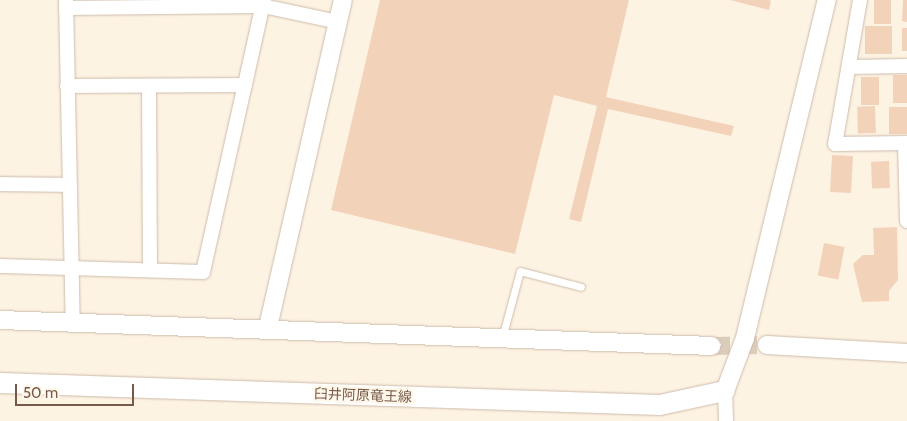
<!DOCTYPE html>
<meta charset="utf-8">
<style>
body{margin:0}
#map{position:relative;width:907px;height:421px;overflow:hidden;background:#fdf3e3;font-family:Cabin,"Noto Sans JP",sans-serif}
div>[style]{position:absolute}
[style*='--x']{left:calc(var(--x)*1px);top:calc(var(--y)*1px);width:calc(var(--w)*1px);rotate:calc(var(--a)*1deg)}
.building>*{inset:0;background:#f3d2ba;transform-origin:0 0}
.tertiary-tunnel>*{height:18px;margin-top:-9px;transform-origin:0;background:repeating-linear-gradient(90deg,#dbcdbc 0 18px,transparent 0 27px)}
.roads{filter:drop-shadow(0 0 1px #cebbaa) drop-shadow(0 0 1px #cebbaa)}
.service>*{height:7px;margin:-3.5px;padding:0 3.5px;transform-origin:3.5px;border-radius:3.5px;background:#fff}
.minor>*{height:14px;margin:-7px;padding:0 7px;transform-origin:7px;border-radius:7px;background:#fff}
.tertiary>*{height:18px;margin:-9px;padding:0 9px;transform-origin:9px;border-radius:9px;background:#fff}
.secondary>*{height:20px;margin:-10px;padding:0 10px;transform-origin:10px;border-radius:10px;background:#fff}
span{translate:-50% -50%;white-space:nowrap;text-align:center;line-height:1.15;-webkit-text-stroke:4.5px #fff7ea;paint-order:stroke}
.street-label{font-size:14px;color:#765a49}
.scale{position:absolute;left:15px;top:384px;width:119px;height:22px;box-sizing:border-box;border:2px solid #765a49;border-top:0;padding-left:6px;font-size:15px;line-height:18px;white-space:nowrap;color:#765a49;-webkit-text-stroke:4px #fff7ea;paint-order:stroke}
</style>
<div id="map">
<div class="building">
<div style="clip-path:polygon(380px 0,629px 0,606px 97px,734px 126px,731px 136px,608px 109px,581px 222px,569px 219px,597px 106px,554px 95px,515px 254px,331px 210px)"></div>
<div style="clip-path:polygon(730px 0,769px 0,771px 1px,769px 10px)"></div>
<div style="left:874px;top:0;width:17px;height:24px"></div>
<div style="clip-path:polygon(903px 0,907px 0,907px 22px,902px 21px)"></div>
<div style="left:865px;top:26px;width:27px;height:28px"></div>
<div style="left:902px;top:28px;width:5px;height:23px"></div>
<div style="left:907px;top:75px;width:28px;height:14px;rotate:90deg"></div>
<div style="left:861px;top:77px;width:18px;height:28px"></div>
<div style="left:875px;top:106px;width:27px;height:18px;rotate:88deg"></div>
<div style="left:907px;top:107px;width:27px;height:18px;rotate:90deg"></div>
<div style="left:832px;top:155px;width:21px;height:37px;rotate:3deg"></div>
<div style="left:889px;top:161px;width:27px;height:18px;rotate:88deg"></div>
<div style="clip-path:polygon(897px 227px,898px 280px,889px 291px,889px 301px,862px 302px,853px 264px,863px 255px,874px 255px,873px 228px)"></div>
<div style="left:824px;top:243px;width:21px;height:33px;rotate:11deg"></div>
</div>
<div class="tertiary-tunnel">
<div style="--x:712;--y:346;--w:55;--a:-1"></div>
</div>
<div class="roads">
<div class="service">
<div style="--x:502;--y:338;--w:69;--a:-75"></div>
<div style="--x:520;--y:271;--w:63;--a:14.7"></div>
</div>
<div class="minor">
<div style="--x:66;--y:0;--w:322;--a:88.8"></div>
<div style="--x:860;--y:0;--w:146;--a:99.8"></div>
<div style="--x:835;--y:144;--w:72;--a:-0.8"></div>
<div style="--x:66;--y:8;--w:197;--a:-0.6"></div>
<div style="--x:263;--y:6;--w:77;--a:12"></div>
<div style="--x:849;--y:67;--w:58;--a:-1"></div>
<div style="--x:67;--y:86;--w:178;--a:-0.3"></div>
<div style="--x:149;--y:86;--w:184;--a:89.7"></div>
<div style="--x:905;--y:143;--w:78;--a:88.5"></div>
<div style="--x:0;--y:184;--w:69;--a:0.8"></div>
<div style="--x:0;--y:266;--w:203;--a:1.7"></div>
<div style="--x:203;--y:272;--w:279;--a:-77.4"></div>
<div style="--x:725;--y:391;--w:30;--a:88"></div>
</div>
<div class="tertiary">
<div style="--x:0;--y:320;--w:712;--a:2.09"></div>
<div style="--x:268;--y:327;--w:335;--a:-77.1"></div>
<div style="--x:767;--y:345;--w:140;--a:3.3"></div>
<div style="--x:725;--y:391;--w:57;--a:-69.3"></div>
<div style="--x:745;--y:338;--w:348;--a:-76.4"></div>
</div>
<div class="secondary">
<div style="--x:0;--y:383;--w:660;--a:1.91"></div>
<div style="--x:660;--y:405;--w:66;--a:-12.2"></div>
</div>
</div>
<div class="street-label">
<span style="left:363px;top:395px;rotate:2deg">臼井阿原竜王線</span>
</div>
<div class="scale">50 m</div>
</div>
